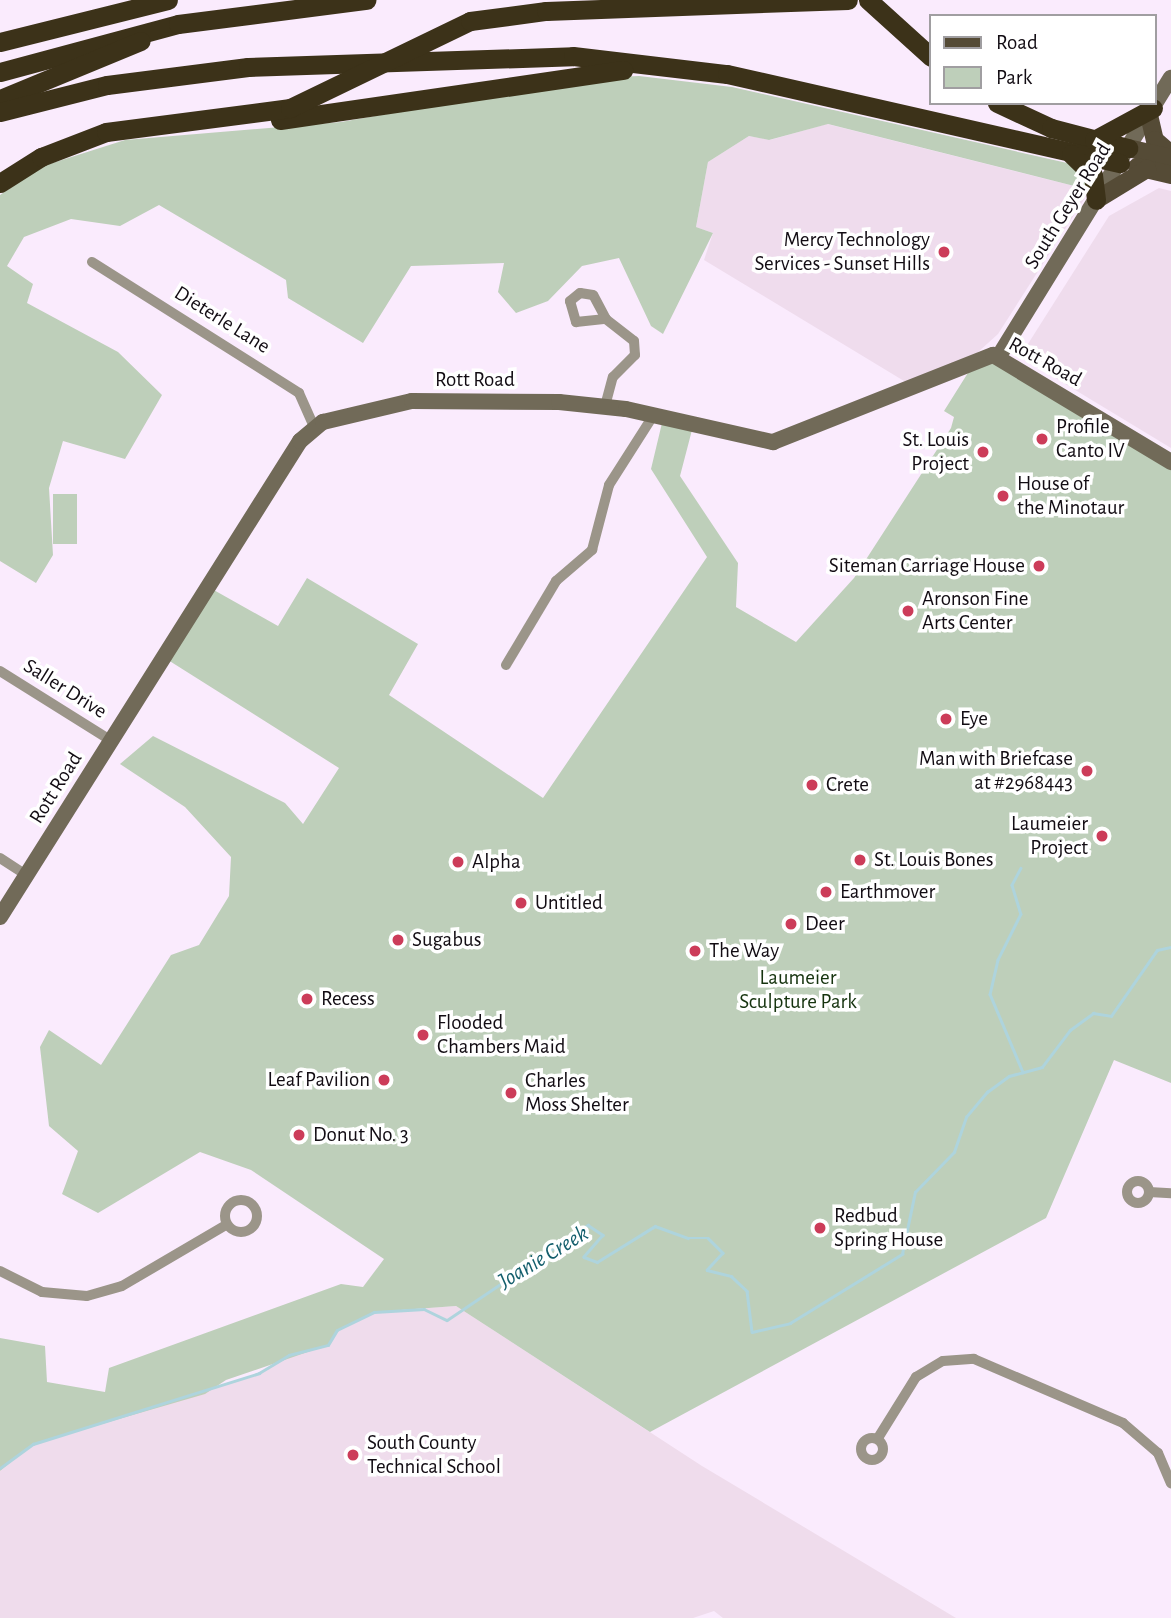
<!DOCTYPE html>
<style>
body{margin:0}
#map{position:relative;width:1171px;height:1618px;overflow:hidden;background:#faebfd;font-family:"Alegreya Sans",sans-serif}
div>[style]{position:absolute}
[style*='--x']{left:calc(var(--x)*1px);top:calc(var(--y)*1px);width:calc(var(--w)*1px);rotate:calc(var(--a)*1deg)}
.commercial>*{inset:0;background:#efdced}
.education>*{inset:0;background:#efdcec}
.green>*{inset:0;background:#becfba;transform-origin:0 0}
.stream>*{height:2.5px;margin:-1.25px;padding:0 1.25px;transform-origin:1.25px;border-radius:1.25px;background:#aed4dd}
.street>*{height:10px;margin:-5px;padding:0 5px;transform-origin:5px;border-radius:5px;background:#9b9589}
.street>.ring{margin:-5px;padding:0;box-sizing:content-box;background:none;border:10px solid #9b9589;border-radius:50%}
.secondary>*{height:16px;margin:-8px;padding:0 8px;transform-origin:8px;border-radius:8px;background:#716a58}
.primary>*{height:18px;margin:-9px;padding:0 9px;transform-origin:9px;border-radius:9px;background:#554b36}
.highway>*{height:19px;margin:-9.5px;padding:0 9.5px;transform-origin:9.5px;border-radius:9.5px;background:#3c3219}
.dots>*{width:19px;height:19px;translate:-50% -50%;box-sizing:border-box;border:4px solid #fff;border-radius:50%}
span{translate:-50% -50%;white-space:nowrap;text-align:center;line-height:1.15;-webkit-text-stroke:7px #fff;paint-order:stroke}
.street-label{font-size:21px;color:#120c13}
.poi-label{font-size:21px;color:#120c13}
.right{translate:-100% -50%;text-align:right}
.left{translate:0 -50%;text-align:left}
.park-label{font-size:21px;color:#15330e}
.water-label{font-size:23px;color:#135e6c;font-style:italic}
.legend{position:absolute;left:929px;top:14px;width:228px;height:91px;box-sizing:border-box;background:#fff;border:2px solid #a09ea1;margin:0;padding:9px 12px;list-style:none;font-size:21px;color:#120c13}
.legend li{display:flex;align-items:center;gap:14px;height:35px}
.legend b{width:35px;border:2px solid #a09ea1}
</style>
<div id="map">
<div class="commercial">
<div style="clip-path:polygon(827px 124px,1090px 190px,998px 334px,977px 353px,909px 384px,704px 260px,713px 233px,696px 227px,708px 162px,749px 136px,770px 140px)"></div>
<div style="clip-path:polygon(1159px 188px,1171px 191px,1171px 448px,1029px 362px,1026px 347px,1109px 216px)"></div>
</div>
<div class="education">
<div style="clip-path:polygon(456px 1306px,702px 1466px,956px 1618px,723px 1618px,714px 1611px,693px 1618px,0 1618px,0 1471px,33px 1444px,259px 1373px,289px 1355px,328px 1345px,337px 1330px,374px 1312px)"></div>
</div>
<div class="green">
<div style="clip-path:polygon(639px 76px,732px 87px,1076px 165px,1090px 190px,828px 124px,769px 140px,749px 136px,708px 162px,696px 227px,713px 233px,663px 334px,651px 326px,619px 258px,582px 266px,548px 301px,516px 313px,498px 292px,504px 263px,411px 266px,363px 343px,288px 298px,286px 280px,159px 205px,120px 226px,71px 219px,24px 237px,7px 266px,33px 284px,27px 303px,118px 352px,162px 395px,125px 459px,63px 441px,49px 488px,53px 555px,36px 583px,0 561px,0 195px,43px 166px,125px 140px,341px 122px,590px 78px)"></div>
<div style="clip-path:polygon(995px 363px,1171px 468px,1171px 1083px,1114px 1060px,1046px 1218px,650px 1432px,456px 1306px,374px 1312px,337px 1330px,328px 1345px,226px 1380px,205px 1394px,33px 1444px,0 1471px,0 1338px,45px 1346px,47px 1382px,105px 1392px,109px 1368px,341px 1284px,363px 1287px,384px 1259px,251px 1170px,200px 1152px,98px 1213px,62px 1194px,78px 1151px,49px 1126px,40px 1047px,49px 1030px,101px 1065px,171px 955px,199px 945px,229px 896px,231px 857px,185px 807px,120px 764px,153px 736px,285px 803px,303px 824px,339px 768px,168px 660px,212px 589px,278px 626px,307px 578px,418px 644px,389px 695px,543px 798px,707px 557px,651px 469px,662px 423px,692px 430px,680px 476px,738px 563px,736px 607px,796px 642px,854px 578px,951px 428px,954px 417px,944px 411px,971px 368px)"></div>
<div style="left:53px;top:494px;width:24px;height:50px"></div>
</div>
<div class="stream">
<div style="--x:1021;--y:868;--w:19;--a:118"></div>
<div style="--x:1012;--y:885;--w:30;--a:73"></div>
<div style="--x:1021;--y:914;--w:51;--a:116.6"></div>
<div style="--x:998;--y:960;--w:35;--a:103"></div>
<div style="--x:990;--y:994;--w:85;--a:67.1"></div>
<div style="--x:0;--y:1468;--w:41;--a:-36"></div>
<div style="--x:33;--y:1444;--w:237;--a:-17.4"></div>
<div style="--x:259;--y:1373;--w:35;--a:-31"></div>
<div style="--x:289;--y:1355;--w:40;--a:-14.4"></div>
<div style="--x:328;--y:1345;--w:17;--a:-59"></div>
<div style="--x:337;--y:1330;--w:41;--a:-25.9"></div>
<div style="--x:374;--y:1312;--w:50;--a:-3.4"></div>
<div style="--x:424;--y:1309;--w:25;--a:26"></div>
<div style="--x:447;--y:1320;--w:170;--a:-34"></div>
<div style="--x:588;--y:1225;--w:18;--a:34"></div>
<div style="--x:603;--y:1235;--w:29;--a:131"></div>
<div style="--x:584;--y:1257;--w:14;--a:21"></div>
<div style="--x:597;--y:1262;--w:68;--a:-31.8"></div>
<div style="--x:655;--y:1226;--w:35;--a:20"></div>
<div style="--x:688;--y:1238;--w:20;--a:0"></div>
<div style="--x:708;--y:1238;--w:21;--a:45"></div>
<div style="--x:723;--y:1253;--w:23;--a:133"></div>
<div style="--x:707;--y:1270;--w:25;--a:14"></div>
<div style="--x:731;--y:1276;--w:22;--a:43"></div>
<div style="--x:747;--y:1291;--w:41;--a:83"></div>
<div style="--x:752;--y:1332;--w:39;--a:-13"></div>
<div style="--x:790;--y:1323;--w:132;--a:-31.6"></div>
<div style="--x:902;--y:1254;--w:63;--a:-78.2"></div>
<div style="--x:915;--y:1192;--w:56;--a:-45.7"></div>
<div style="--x:954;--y:1152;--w:37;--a:-71"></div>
<div style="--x:966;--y:1117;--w:33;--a:-50"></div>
<div style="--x:987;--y:1092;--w:27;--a:-36"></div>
<div style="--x:1009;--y:1076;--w:34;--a:-15"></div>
<div style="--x:1042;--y:1067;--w:46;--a:-52.9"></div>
<div style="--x:1070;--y:1030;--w:29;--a:-36"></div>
<div style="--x:1093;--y:1013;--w:18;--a:9"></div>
<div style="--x:1111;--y:1016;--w:80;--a:-55.1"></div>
<div style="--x:1157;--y:950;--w:14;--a:-12"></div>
</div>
<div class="street">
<div style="--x:92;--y:262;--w:245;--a:32.3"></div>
<div style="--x:299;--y:393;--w:36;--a:66"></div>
<div style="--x:605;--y:406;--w:30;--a:-75"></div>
<div style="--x:613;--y:377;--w:31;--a:-45"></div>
<div style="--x:635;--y:355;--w:14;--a:-94"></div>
<div style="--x:634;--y:341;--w:36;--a:-142"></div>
<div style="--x:606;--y:319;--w:27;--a:-118"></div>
<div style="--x:593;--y:295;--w:13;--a:-171"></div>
<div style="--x:580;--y:293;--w:13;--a:141"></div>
<div style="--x:570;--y:301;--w:22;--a:74"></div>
<div style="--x:576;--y:322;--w:30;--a:-6"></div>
<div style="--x:506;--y:665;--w:98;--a:-59.2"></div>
<div style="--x:556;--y:581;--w:48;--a:-40.7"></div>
<div style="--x:592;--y:550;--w:67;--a:-75.3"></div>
<div style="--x:609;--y:485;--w:82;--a:-57.5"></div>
<div style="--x:0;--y:671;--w:130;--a:32.1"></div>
<div style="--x:0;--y:858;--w:31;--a:33"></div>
<div class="ring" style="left:1127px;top:1181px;width:12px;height:12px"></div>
<div style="--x:1149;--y:1192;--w:22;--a:3"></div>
<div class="ring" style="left:225px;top:1200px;width:22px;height:22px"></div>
<div style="--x:0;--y:1271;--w:47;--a:26.6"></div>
<div style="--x:42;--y:1292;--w:45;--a:5.1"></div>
<div style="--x:87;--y:1296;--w:36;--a:-16"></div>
<div style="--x:122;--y:1286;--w:121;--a:-30.4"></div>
<div style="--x:878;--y:1438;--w:72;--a:-58.1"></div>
<div style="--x:916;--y:1377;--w:31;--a:-31"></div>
<div style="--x:943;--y:1361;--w:31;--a:-4"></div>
<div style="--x:974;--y:1359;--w:162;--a:23.2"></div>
<div style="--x:1123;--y:1423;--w:46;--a:40.6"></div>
<div style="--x:1158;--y:1453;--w:33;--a:67"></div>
<div class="ring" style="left:861px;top:1438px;width:12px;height:12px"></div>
</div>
<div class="secondary">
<div style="--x:999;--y:356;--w:327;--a:-58.3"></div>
<div style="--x:0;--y:917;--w:563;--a:-57.78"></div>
<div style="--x:300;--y:441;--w:30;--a:-40"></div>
<div style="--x:323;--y:422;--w:91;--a:-13.3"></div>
<div style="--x:412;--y:401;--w:147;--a:0.4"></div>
<div style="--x:559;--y:402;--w:67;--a:6"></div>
<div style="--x:626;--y:409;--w:151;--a:12.7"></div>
<div style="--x:773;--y:442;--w:237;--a:-21.6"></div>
<div style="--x:993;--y:355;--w:208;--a:31"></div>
</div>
<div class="primary">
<div style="--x:1149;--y:115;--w:26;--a:77"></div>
<div style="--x:1155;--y:140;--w:21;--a:41"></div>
<div style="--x:1128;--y:148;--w:44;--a:13.1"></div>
<div style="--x:1137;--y:167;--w:35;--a:13"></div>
<div style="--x:1096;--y:200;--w:60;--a:-31.3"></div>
</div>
<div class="highway">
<div style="--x:868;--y:0;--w:85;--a:42.1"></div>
<div style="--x:0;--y:42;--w:173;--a:-14"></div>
<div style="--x:0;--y:72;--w:184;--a:-15.1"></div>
<div style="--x:178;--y:24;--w:190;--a:-7.3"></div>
<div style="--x:0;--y:99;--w:152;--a:-22.4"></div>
<div style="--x:997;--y:103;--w:60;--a:24.8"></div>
<div style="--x:1051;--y:128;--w:80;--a:14.6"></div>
<div style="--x:0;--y:112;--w:110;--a:-14.2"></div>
<div style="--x:107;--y:85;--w:142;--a:-7.3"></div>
<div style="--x:248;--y:67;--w:325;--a:-1.9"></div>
<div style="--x:573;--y:56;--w:155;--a:6.7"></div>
<div style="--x:727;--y:74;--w:403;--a:12.8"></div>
<div style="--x:280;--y:120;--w:347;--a:-8.3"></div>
<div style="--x:1094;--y:140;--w:67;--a:-28.5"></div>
<div style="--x:1071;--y:154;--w:30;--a:44"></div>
<div style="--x:1093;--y:175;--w:25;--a:83"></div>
<div style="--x:0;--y:183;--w:49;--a:-32.4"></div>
<div style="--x:41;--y:157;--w:70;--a:-21"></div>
<div style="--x:106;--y:132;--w:186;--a:-7.4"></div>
<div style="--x:290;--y:108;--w:200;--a:-25.8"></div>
<div style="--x:470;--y:21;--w:77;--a:-7.5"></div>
<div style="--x:546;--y:11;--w:302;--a:-2.1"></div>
</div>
<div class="dots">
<div style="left:944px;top:252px;background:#cc3c59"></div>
<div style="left:1042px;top:439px;background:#cc3c59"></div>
<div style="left:983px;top:452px;background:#cc3c59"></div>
<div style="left:1003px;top:496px;background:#cc3c59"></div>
<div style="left:1039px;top:566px;background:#cc3c59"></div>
<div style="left:908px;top:611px;background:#cc3c59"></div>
<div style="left:946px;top:719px;background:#cc3c59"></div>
<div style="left:1087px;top:771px;background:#cc3c59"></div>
<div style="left:812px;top:785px;background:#cc3c59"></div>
<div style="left:1102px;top:836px;background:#cc3c59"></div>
<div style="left:860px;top:860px;background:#cc3c59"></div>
<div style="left:458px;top:862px;background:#cc3c59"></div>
<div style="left:826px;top:892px;background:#cc3c59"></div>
<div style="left:521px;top:903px;background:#cc3c59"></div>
<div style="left:791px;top:924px;background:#cc3c59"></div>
<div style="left:398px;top:940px;background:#cc3c59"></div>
<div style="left:695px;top:951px;background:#cc3c59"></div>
<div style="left:307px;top:999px;background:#cc3c59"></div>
<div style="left:423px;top:1035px;background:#cc3c59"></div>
<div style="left:384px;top:1080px;background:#cc3c59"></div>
<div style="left:511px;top:1093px;background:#cc3c59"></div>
<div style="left:299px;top:1135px;background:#cc3c59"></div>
<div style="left:820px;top:1228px;background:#cc3c59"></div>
<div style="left:353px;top:1455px;background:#cc3c59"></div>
</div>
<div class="street-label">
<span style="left:1068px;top:206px;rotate:-58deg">South Geyer Road</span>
<span style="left:222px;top:320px;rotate:32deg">Dieterle Lane</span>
<span style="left:1045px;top:362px;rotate:29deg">Rott Road</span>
<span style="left:475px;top:380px">Rott Road</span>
<span style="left:65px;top:689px;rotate:32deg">Saller Drive</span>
<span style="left:56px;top:788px;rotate:-58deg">Rott Road</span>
</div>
<div class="poi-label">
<span class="right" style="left:930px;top:252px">Mercy Technology<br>Services - Sunset Hills</span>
<span class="left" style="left:1056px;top:439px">Profile<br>Canto IV</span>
<span class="right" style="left:969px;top:452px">St. Louis<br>Project</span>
<span class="left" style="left:1017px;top:496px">House of<br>the Minotaur</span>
<span class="right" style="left:1025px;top:566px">Siteman Carriage House</span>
<span class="left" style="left:922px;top:611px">Aronson Fine<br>Arts Center</span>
<span class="left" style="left:960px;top:719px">Eye</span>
<span class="right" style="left:1073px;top:771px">Man with Briefcase<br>at #2968443</span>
<span class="left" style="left:826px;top:785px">Crete</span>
<span class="right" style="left:1088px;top:836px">Laumeier<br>Project</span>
<span class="left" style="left:874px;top:860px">St. Louis Bones</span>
<span class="left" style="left:472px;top:862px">Alpha</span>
<span class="left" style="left:840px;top:892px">Earthmover</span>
<span class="left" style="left:535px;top:903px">Untitled</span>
<span class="left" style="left:805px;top:924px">Deer</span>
<span class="left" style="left:412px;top:940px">Sugabus</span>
<span class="left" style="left:709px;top:951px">The Way</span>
<span class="left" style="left:321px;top:999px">Recess</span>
<span class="left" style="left:437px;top:1035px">Flooded<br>Chambers Maid</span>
<span class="right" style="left:370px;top:1080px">Leaf Pavilion</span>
<span class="left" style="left:525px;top:1093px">Charles<br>Moss Shelter</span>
<span class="left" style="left:313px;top:1135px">Donut No. 3</span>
<span class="left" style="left:834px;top:1228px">Redbud<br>Spring House</span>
<span class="left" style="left:367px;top:1455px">South County<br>Technical School</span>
</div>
<div class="park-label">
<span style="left:798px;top:990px">Laumeier<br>Sculpture Park</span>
</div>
<div class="water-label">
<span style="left:544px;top:1258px;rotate:-31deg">Joanie Creek</span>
</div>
<ul class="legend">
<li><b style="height:9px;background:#554b36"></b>Road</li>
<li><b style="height:19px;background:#becfba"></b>Park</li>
</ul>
</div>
